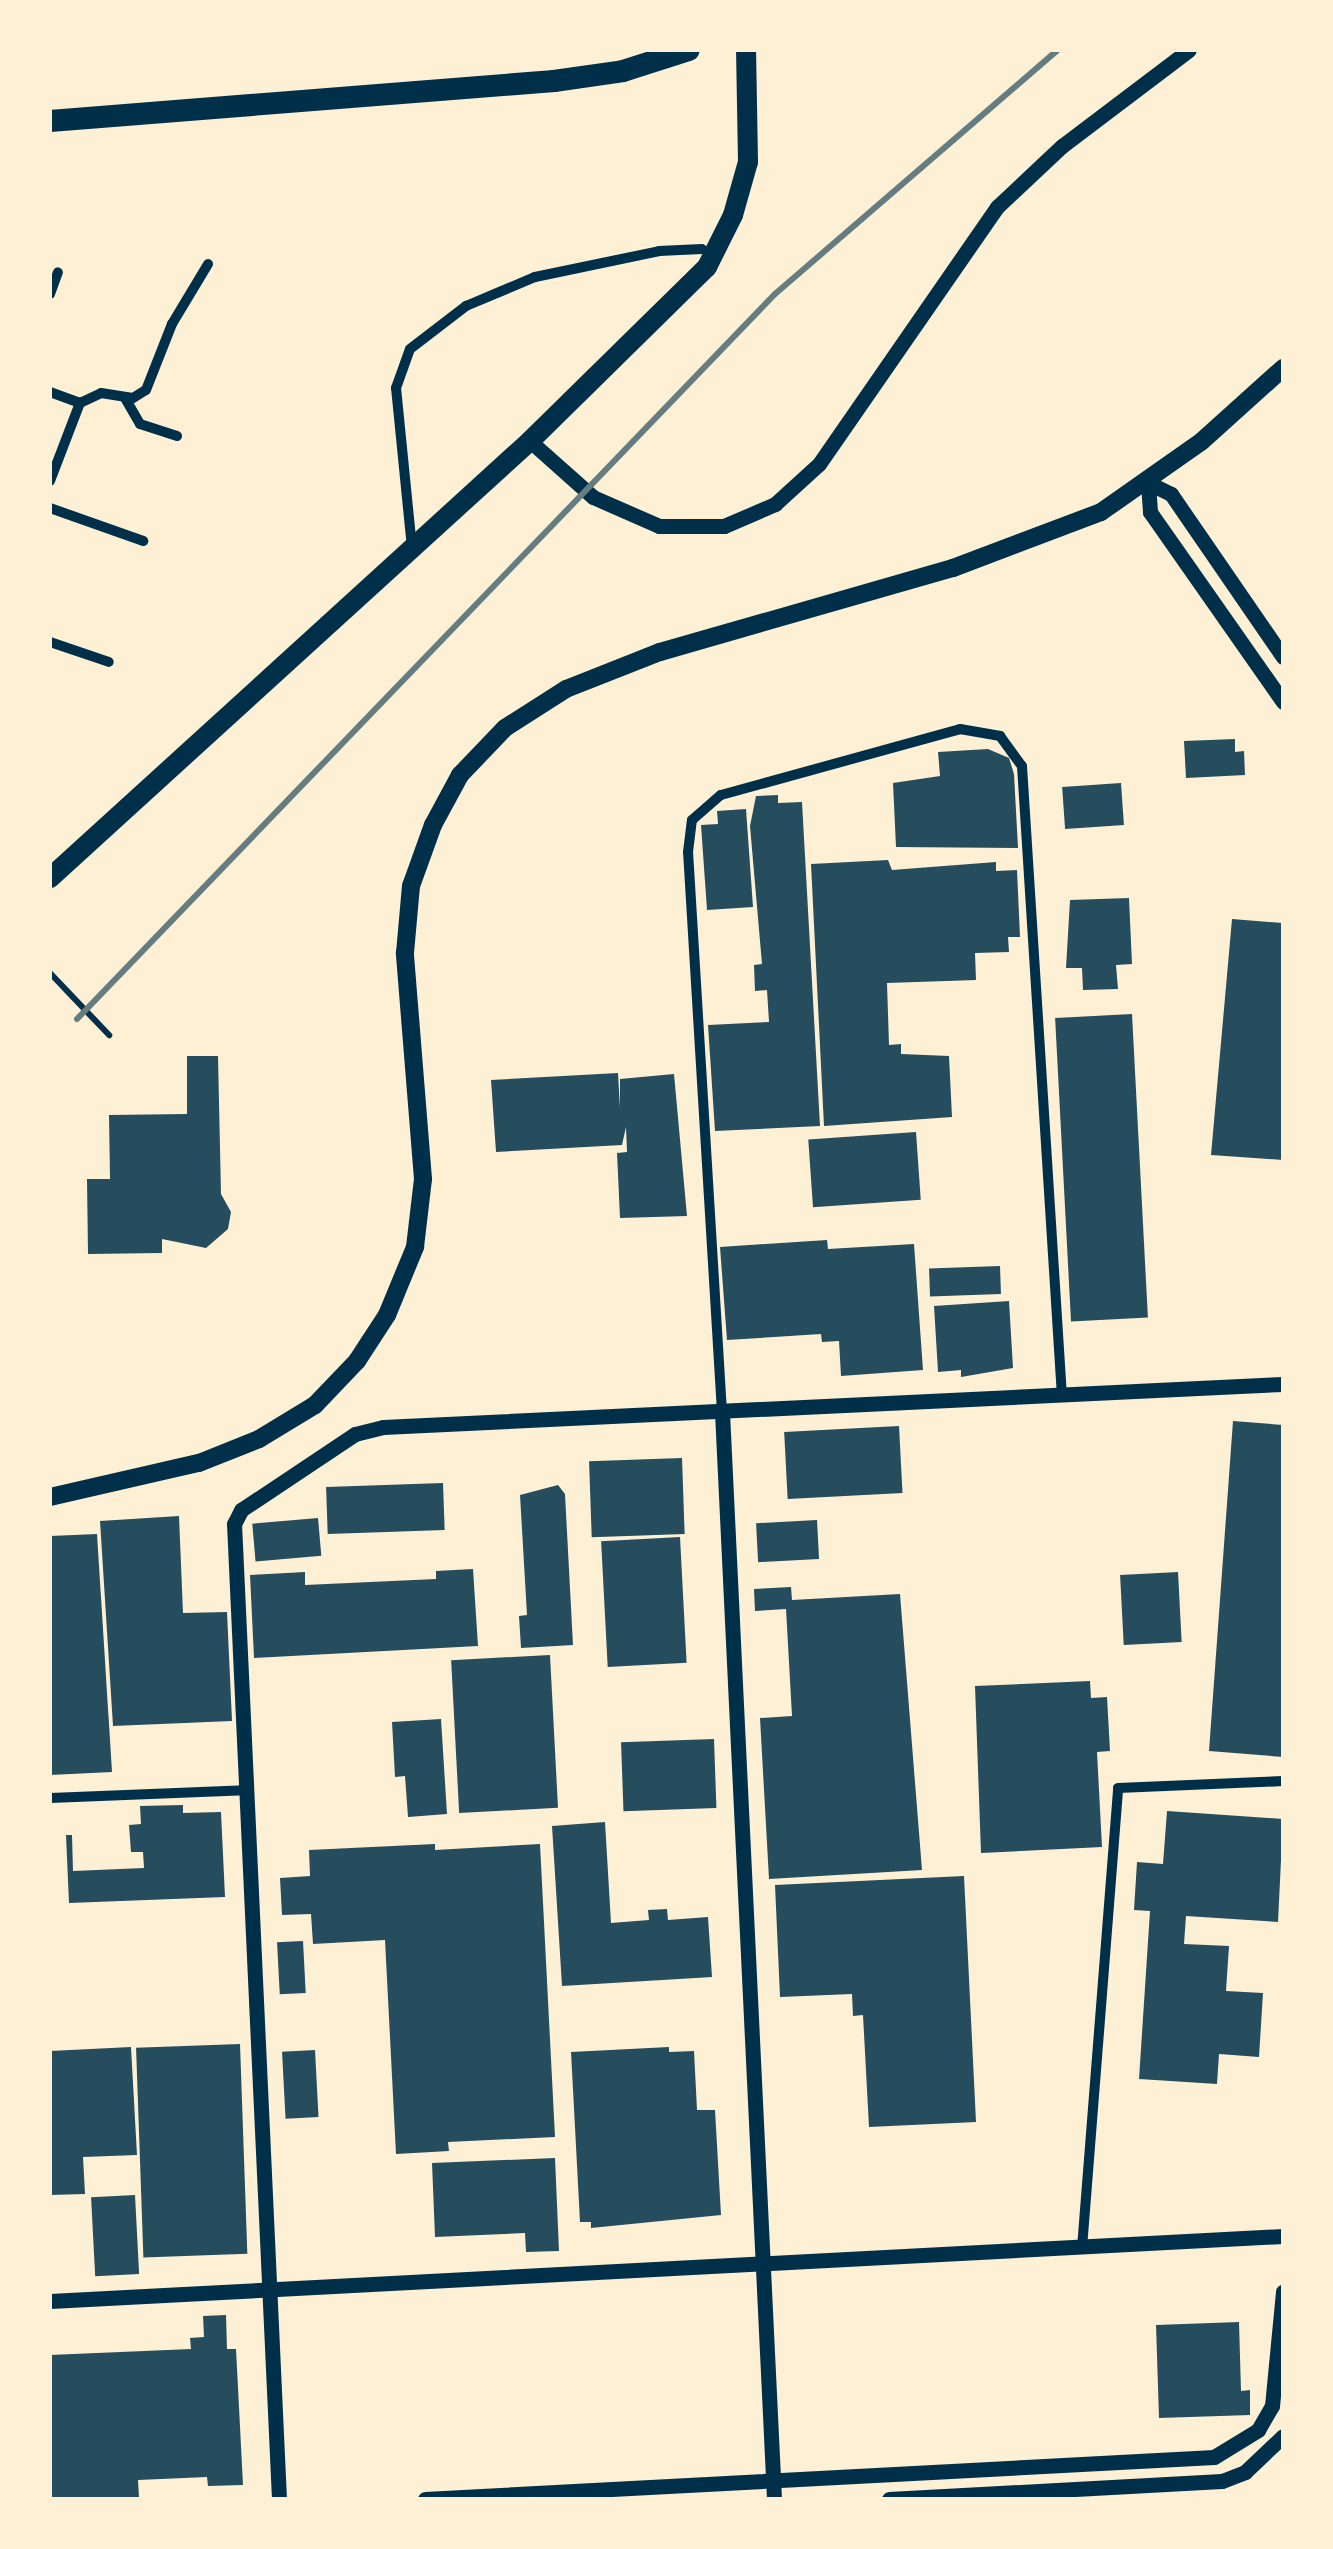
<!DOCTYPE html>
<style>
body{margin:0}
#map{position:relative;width:1333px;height:2549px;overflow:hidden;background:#fdf0d5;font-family:"Roboto Condensed",sans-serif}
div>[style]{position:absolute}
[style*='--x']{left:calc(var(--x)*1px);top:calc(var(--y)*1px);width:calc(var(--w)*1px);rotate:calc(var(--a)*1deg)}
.building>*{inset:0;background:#264d5e;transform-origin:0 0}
.service>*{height:6px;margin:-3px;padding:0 3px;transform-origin:3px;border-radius:3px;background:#003049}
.minor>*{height:10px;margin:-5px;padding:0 5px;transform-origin:5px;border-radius:5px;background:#003049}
.tertiary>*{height:15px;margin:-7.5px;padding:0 7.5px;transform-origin:7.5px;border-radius:7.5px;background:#003049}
.secondary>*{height:18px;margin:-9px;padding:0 9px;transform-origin:9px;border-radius:9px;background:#003049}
.trunk>*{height:20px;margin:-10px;padding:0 10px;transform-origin:10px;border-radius:10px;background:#003049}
.motorway>*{height:22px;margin:-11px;padding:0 11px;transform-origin:11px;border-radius:11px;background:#003049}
.rail>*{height:6px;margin:-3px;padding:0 3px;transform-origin:3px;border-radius:3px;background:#657d81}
span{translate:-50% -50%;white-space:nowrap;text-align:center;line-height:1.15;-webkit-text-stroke:10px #fdf0d5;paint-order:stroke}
.frame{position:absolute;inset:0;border:52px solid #fdf0d5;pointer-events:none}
</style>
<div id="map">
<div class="building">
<div style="clip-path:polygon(1235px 739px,1235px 752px,1244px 751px,1245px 775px,1186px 778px,1184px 741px)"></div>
<div style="clip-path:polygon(988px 749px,1009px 758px,1014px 774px,1018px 848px,896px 847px,893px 783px,940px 776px,938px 752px)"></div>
<div style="left:1121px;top:783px;width:42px;height:59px;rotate:86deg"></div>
<div style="clip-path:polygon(778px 795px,778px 803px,802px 802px,820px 1126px,715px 1131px,708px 1025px,769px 1022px,767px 990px,755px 991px,754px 965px,762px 964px,750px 826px,756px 796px)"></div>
<div style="clip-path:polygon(746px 809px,753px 907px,707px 910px,701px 825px,718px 824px,717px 811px)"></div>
<div style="clip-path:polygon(888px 860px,892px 870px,996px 862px,996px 871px,1017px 870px,1020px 937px,1008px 937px,1009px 952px,975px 953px,976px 980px,887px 983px,889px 1045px,901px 1044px,901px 1054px,949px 1056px,952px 1117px,824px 1126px,811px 864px)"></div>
<div style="clip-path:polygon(1129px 898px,1132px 964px,1116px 965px,1118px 989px,1083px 990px,1082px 968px,1066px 968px,1070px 900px)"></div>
<div style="clip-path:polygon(1232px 919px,1283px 923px,1283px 1160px,1211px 1155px)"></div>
<div style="left:1132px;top:1014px;width:304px;height:77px;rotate:87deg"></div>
<div style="clip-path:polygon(187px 1056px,218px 1056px,221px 1194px,231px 1212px,228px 1229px,206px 1248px,162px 1239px,162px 1253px,88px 1254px,87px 1179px,110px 1179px,109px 1115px,187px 1114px)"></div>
<div style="clip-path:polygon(618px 1073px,620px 1108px,620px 1079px,674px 1074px,687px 1216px,620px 1218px,617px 1153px,627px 1152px,626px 1127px,622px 1145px,496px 1152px,491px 1080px)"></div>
<div style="left:916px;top:1132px;width:68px;height:108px;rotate:86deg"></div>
<div style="clip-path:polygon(827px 1240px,828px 1249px,914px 1244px,923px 1370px,841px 1376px,839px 1341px,822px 1342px,821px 1334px,727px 1340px,720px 1247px)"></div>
<div style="left:1000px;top:1266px;width:28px;height:71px;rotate:88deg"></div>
<div style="clip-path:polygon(1009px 1301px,1013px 1368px,961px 1377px,961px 1370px,938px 1372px,934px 1306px)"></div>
<div style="clip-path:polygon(1233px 1421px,1283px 1425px,1283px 1757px,1209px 1751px)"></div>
<div style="left:899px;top:1426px;width:67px;height:115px;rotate:87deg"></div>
<div style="left:682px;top:1458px;width:76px;height:93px;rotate:88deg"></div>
<div style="left:443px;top:1483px;width:47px;height:117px;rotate:88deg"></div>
<div style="clip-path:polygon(558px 1485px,565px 1494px,573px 1645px,521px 1648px,519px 1616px,527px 1615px,520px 1495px)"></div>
<div style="clip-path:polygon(179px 1516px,183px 1613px,227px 1612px,232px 1721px,113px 1726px,100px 1521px)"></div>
<div style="left:318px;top:1518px;width:38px;height:66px;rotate:85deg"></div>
<div style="left:817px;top:1520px;width:39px;height:61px;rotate:87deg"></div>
<div style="clip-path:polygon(97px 1534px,112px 1772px,50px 1775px,50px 1536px)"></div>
<div style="left:680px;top:1537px;width:126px;height:79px;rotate:87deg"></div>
<div style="clip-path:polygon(473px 1569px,478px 1646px,254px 1658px,250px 1575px,305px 1572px,305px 1585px,436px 1579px,436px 1571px)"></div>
<div style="left:1178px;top:1572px;width:70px;height:58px;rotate:87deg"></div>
<div style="clip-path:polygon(791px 1587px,792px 1600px,900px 1594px,922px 1870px,769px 1879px,760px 1718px,792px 1716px,786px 1609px,755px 1611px,754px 1589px)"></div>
<div style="left:550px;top:1655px;width:153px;height:99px;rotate:87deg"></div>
<div style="clip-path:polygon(1090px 1681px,1091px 1698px,1107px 1697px,1110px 1751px,1097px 1752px,1102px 1847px,981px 1853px,975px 1686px)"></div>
<div style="clip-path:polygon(441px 1719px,447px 1814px,408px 1817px,405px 1776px,395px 1777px,392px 1722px)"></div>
<div style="left:714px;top:1739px;width:69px;height:93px;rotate:88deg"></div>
<div style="clip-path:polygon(183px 1805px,183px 1813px,221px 1812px,225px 1897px,69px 1903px,66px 1835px,72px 1835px,73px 1871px,144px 1868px,143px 1852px,131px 1852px,129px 1825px,141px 1824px,140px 1806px)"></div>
<div style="clip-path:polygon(1167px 1811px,1283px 1819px,1278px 1922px,1186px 1916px,1184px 1944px,1229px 1946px,1226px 1991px,1263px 1993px,1259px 2057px,1219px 2054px,1217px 2084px,1139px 2079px,1150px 1911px,1134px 1910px,1137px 1862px,1163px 1864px)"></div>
<div style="clip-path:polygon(605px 1822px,611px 1923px,649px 1920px,648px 1910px,667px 1909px,668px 1920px,708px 1917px,712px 1977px,562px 1986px,552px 1826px)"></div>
<div style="clip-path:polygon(435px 1844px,435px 1850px,540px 1844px,555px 2137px,448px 2142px,449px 2151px,396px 2154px,385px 1940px,313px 1944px,311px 1914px,282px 1915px,280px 1878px,310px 1876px,309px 1850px)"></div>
<div style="clip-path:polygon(964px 1876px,976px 2122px,869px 2127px,863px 2015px,853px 2016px,852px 1994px,780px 1997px,775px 1885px)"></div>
<div style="left:303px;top:1941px;width:52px;height:26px;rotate:87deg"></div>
<div style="left:240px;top:2044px;width:210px;height:104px;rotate:88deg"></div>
<div style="clip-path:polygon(131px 2047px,137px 2155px,83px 2157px,85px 2194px,50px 2195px,50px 2051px)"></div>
<div style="clip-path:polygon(669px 2047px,669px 2052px,694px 2051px,697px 2110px,715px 2110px,721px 2215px,591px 2228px,591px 2222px,580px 2222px,571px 2052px)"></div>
<div style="left:315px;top:2050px;width:67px;height:33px;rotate:87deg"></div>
<div style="clip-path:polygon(555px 2158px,559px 2251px,526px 2252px,525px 2233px,435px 2237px,432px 2163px)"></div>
<div style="left:135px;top:2195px;width:79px;height:44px;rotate:87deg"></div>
<div style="clip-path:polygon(226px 2315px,227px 2349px,236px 2349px,243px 2485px,208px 2486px,207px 2477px,138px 2480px,139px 2498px,50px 2499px,50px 2355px,191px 2349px,190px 2338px,204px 2337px,203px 2316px)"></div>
<div style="clip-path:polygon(1239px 2322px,1241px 2391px,1250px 2390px,1250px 2415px,1159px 2418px,1156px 2325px)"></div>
</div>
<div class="service">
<div style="--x:50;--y:973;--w:86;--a:46.4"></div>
</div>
<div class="minor">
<div style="--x:50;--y:294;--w:23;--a:-70"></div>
<div style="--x:50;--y:392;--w:32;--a:20"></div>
<div style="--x:125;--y:398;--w:30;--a:60"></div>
<div style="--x:140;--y:424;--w:39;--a:18"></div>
<div style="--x:50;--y:481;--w:84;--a:-69"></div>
<div style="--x:80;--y:403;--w:23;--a:-25"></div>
<div style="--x:101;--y:393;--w:32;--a:9"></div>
<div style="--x:133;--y:398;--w:15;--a:-32"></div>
<div style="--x:146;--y:390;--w:71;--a:-68.5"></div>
<div style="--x:172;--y:324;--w:70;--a:-59"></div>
<div style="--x:50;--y:508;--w:99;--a:19.5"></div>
<div style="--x:412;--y:548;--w:161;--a:-95.7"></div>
<div style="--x:396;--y:388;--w:41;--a:-70.3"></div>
<div style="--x:410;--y:349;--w:71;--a:-37.5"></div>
<div style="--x:466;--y:306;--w:75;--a:-22.8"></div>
<div style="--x:535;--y:277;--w:127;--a:-11.8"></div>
<div style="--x:659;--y:251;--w:43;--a:-2.7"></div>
<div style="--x:50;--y:642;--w:62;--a:18.7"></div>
<div style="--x:722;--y:1412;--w:561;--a:-93.47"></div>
<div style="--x:688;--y:852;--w:32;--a:-83"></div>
<div style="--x:692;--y:820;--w:38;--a:-41"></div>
<div style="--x:721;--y:795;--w:248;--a:-15.4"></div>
<div style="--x:960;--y:729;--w:41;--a:9.9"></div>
<div style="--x:1000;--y:736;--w:37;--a:54"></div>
<div style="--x:1022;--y:766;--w:632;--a:86.37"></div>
<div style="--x:50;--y:1798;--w:195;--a:-2.3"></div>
<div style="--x:1082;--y:2248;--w:461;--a:-85.5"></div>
<div style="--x:1118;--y:1788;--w:165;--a:-2.4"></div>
</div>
<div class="tertiary">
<div style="--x:530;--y:441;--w:84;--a:41.6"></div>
<div style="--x:593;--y:497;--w:72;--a:23.7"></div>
<div style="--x:659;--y:526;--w:65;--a:0"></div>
<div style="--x:724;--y:526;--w:56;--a:-23.3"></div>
<div style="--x:775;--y:504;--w:59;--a:-42.3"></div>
<div style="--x:819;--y:464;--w:313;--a:-55.3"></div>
<div style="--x:997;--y:207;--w:89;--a:-43.2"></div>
<div style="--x:1062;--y:146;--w:159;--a:-37.1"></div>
<div style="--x:1283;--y:657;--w:198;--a:-124.5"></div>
<div style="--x:1171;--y:494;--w:25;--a:-154"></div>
<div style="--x:1148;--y:483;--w:29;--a:86"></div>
<div style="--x:1150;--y:512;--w:232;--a:55"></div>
<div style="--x:722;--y:1412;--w:1088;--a:87.26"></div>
<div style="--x:50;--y:2301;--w:1235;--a:-3.02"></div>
<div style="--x:279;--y:2499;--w:976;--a:-92.64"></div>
<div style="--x:234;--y:1524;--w:16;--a:-63"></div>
<div style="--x:241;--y:1510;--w:137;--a:-33.7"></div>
<div style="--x:355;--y:1434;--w:29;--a:-14"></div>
<div style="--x:383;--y:1427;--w:901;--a:-2.74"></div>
<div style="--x:425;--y:2499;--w:790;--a:-3.05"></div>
<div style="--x:1214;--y:2457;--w:52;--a:-31.5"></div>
<div style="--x:1258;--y:2430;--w:28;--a:-60"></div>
<div style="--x:1272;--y:2406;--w:115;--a:-84.5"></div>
<div style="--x:889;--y:2499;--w:333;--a:-3.1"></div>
<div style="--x:1222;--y:2481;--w:25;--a:-21"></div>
<div style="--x:1245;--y:2472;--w:52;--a:-43.5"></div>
</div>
<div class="secondary">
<div style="--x:50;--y:1497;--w:153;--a:-12.9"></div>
<div style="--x:199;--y:1463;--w:65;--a:-21.8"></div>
<div style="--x:259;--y:1439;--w:66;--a:-31.3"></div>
<div style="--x:315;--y:1405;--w:61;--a:-46.3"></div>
<div style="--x:357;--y:1361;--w:55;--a:-56.9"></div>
<div style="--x:387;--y:1315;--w:74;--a:-67.6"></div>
<div style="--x:415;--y:1247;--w:68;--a:-83.3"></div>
<div style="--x:423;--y:1179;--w:227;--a:-94.6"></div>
<div style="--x:405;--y:953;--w:67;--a:-84.9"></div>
<div style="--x:411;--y:886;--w:65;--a:-70.2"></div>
<div style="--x:433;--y:825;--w:57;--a:-61.6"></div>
<div style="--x:460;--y:775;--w:65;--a:-46.2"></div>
<div style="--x:505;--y:728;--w:72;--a:-32.6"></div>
<div style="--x:566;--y:689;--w:101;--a:-21.5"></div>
<div style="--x:660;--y:652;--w:305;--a:-16"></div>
<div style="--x:953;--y:568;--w:158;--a:-20.7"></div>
<div style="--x:1101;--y:512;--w:123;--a:-35.1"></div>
<div style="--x:1202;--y:441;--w:109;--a:-42"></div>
</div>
<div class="trunk">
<div style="--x:50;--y:878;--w:649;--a:-42.32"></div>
<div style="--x:530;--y:441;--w:248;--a:-44.5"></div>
<div style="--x:707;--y:267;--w:58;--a:-63.4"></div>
<div style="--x:733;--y:215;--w:55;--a:-74.2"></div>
<div style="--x:748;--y:162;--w:112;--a:-91"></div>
</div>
<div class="motorway">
<div style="--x:50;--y:121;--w:506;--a:-4.54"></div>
<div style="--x:554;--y:81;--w:70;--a:-8.2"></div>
<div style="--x:623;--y:71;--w:69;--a:-17.7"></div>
</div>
<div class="rail">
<div style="--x:77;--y:1019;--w:1006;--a:-46.09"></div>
<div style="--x:775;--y:294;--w:374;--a:-40.8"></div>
</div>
<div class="frame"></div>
</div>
